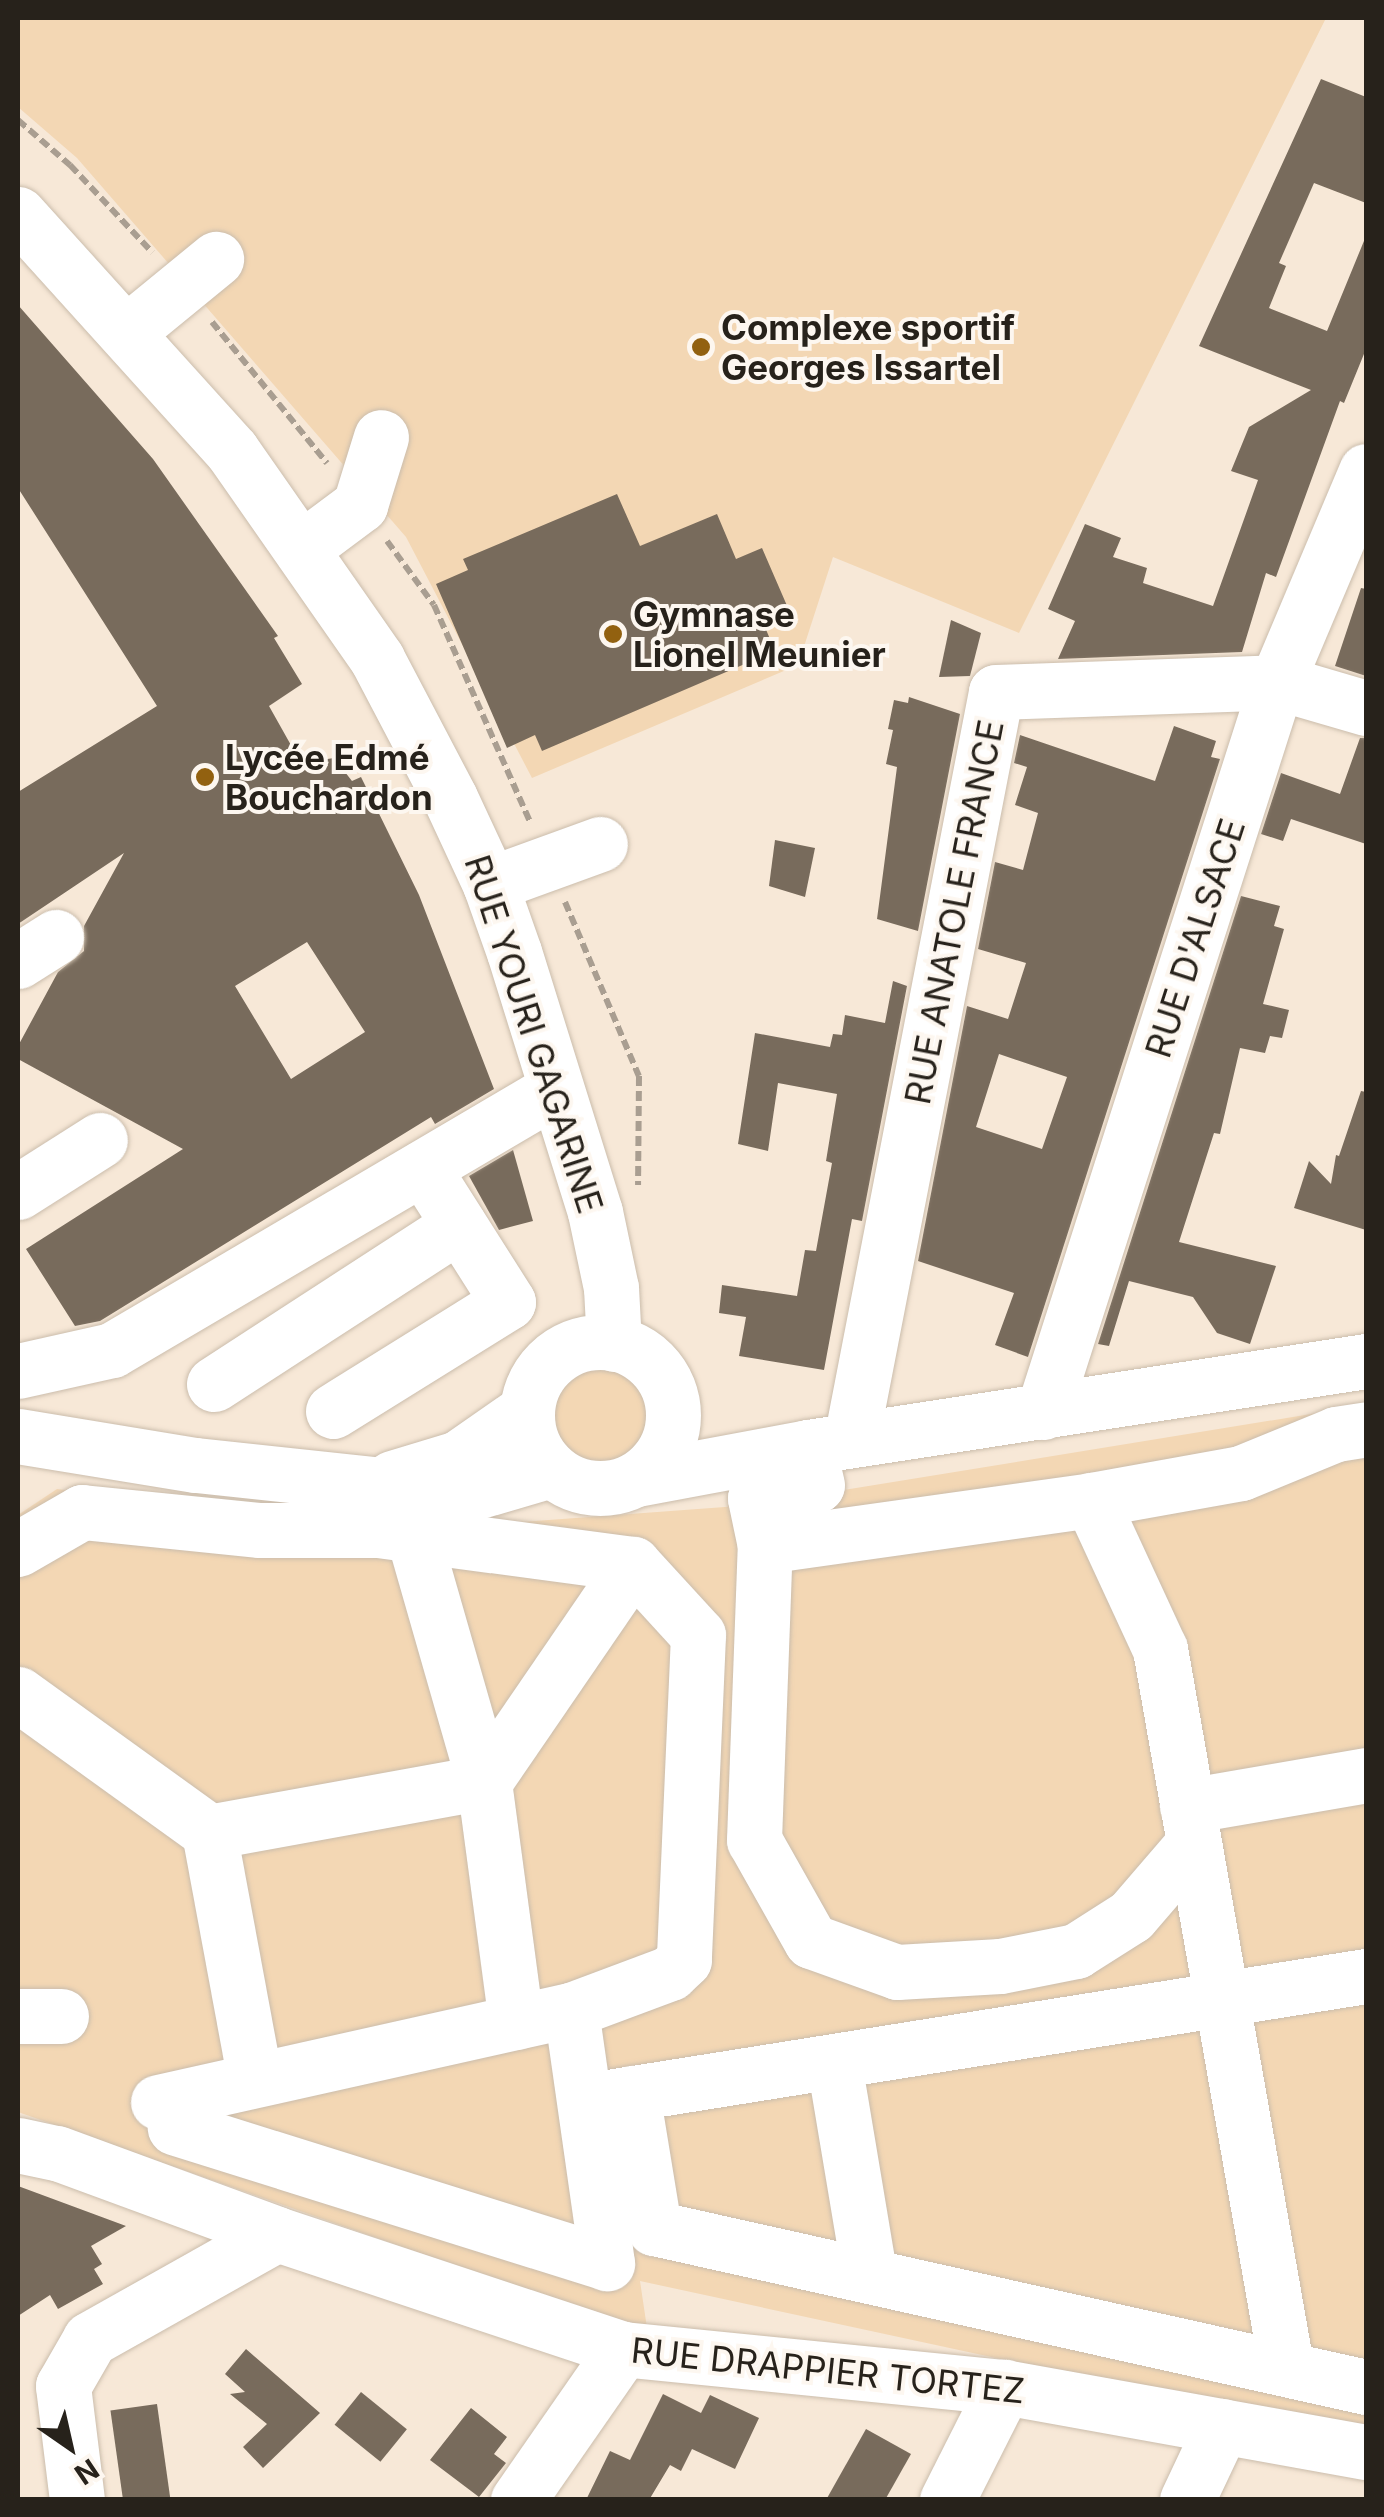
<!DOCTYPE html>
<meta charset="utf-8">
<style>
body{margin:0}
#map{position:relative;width:1384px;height:2517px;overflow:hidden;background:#f7e8d7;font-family:Inter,sans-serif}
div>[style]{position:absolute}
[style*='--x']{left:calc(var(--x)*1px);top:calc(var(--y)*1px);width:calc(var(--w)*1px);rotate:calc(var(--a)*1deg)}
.green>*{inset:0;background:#f3d7b4}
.round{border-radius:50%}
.building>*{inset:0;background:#786b5c;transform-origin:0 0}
.path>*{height:6px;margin-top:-3px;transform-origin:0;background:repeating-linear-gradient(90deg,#a99e91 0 10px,transparent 0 15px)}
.roads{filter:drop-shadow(0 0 2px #cbbdac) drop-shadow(0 0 2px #cbbdac)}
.minor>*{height:55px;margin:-27.5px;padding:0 27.5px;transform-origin:27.5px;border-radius:27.5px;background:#fff}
.minor>.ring{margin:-27.5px;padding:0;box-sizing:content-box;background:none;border:55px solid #fff;border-radius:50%}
.dots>*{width:28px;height:28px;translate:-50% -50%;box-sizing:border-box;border:5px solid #fdf7f0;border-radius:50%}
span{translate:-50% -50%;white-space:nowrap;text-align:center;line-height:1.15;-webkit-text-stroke:8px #fdf7f0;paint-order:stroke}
.poi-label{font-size:35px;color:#27221b;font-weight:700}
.left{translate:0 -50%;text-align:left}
.street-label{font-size:35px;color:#27221b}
.frame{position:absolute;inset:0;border:20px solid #27221b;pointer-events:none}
.north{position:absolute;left:20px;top:2397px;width:100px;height:100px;-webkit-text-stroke:8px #fdf7f0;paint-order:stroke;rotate:146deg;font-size:28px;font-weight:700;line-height:40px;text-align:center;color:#27221b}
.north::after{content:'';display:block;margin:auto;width:35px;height:45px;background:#27221b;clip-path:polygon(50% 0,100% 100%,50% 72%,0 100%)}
</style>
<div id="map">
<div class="green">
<div style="clip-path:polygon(18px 18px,1326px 18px,1019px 633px,833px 557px,798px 665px,532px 778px,406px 537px,77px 158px,18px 107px)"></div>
<div class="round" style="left:551px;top:1366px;width:102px;height:102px"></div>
<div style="clip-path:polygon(1366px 1405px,1366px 2438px,640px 2281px,647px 2328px,619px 2323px,18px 2112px,18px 1515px,57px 1489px,314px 1522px,495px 1524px,752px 1505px)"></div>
</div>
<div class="building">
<div style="clip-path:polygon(1321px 79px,1366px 97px,1366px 203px,1314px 183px,1279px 263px,1286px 266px,1269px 308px,1327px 331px,1366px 236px,1366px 349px,1344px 403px,1340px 401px,1276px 577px,1266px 573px,1242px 652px,1058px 659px,1075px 621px,1048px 609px,1085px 524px,1121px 538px,1113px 557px,1147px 568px,1143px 583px,1213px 606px,1258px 480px,1231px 471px,1249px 427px,1311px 390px,1199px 346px)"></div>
<div style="clip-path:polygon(evenodd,18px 305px,153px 459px,278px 636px,274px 638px,302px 684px,269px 706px,301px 763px,334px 758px,352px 781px,361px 777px,419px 895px,494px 1089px,435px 1124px,431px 1117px,100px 1321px,75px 1326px,26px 1249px,183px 1149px,18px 1059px,18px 1046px,58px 972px,84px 951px,84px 926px,124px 853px,18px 924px,18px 792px,157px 706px,18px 488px,18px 305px,307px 942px,365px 1032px,291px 1079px,235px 986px,307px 942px)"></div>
<div style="clip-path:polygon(617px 494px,640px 546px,717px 514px,736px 559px,762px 548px,788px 608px,762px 620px,775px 651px,542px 751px,535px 735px,507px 748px,436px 584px,468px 570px,463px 559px)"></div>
<div style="clip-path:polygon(1361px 588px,1366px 589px,1366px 676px,1335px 666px)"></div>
<div style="clip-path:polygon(951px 620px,981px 633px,970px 676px,939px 677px)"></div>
<div style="clip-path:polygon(909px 697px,960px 714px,918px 931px,877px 919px,897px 767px,886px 764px,893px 730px,888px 729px,894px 700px,908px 703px)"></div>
<div style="clip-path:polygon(evenodd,1174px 726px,1216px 741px,1211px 757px,1220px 759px,1028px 1357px,995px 1345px,1014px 1293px,918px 1261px,967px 1006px,1008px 1019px,1026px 963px,978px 949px,995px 862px,1023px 870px,1038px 813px,1015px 805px,1027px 767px,1014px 763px,1020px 735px,1155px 781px,1174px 726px,999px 1054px,1067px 1077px,1042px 1149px,976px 1127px,999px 1054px)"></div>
<div style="clip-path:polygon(1360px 738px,1366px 738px,1366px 844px,1291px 819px,1283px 841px,1261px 834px,1281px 773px,1340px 794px)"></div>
<div style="clip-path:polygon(775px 840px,815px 848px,805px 897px,769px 886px)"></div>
<div style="clip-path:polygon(1241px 896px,1280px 906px,1274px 926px,1284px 929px,1263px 1004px,1289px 1010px,1282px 1038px,1270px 1036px,1265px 1053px,1240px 1048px,1220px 1134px,1214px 1133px,1179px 1242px,1276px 1266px,1250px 1344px,1217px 1333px,1193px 1297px,1129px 1281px,1109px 1346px,1098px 1344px)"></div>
<div style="clip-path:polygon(893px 981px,907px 986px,862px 1221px,852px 1219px,824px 1370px,739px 1356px,746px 1317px,719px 1313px,722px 1285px,797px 1296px,805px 1250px,816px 1251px,832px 1163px,826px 1161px,837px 1094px,778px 1083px,768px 1151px,738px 1144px,755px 1033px,830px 1047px,833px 1034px,842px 1035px,845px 1015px,885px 1023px)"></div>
<div style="clip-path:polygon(1361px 1091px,1366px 1092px,1366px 1230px,1294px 1208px,1309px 1161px,1331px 1184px,1336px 1155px,1339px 1156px)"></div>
<div style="clip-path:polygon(513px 1150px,533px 1221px,499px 1230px,469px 1176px)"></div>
<div style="clip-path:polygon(18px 2186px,126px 2226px,91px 2246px,102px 2264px,94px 2269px,103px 2284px,58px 2309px,50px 2295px,18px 2316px)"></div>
<div style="clip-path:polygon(246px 2349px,320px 2413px,263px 2468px,243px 2447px,267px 2424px,230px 2394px,245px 2392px,225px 2374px)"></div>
<div style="left:361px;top:2392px;width:59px;height:42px;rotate:39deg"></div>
<div style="clip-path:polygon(663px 2394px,701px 2413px,710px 2395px,759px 2418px,735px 2469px,692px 2449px,681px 2471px,670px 2465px,649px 2500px,586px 2500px,610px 2451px,630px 2460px)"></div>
<div style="left:157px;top:2404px;width:97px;height:47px;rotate:82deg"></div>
<div style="clip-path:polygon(471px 2408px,507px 2437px,494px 2454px,506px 2463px,479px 2497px,430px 2460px)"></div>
<div style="clip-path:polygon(866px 2429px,911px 2454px,885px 2500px,826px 2500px)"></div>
</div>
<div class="path">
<div style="--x:18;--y:120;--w:69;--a:40.9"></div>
<div style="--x:70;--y:165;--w:120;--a:46.7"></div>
<div style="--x:212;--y:322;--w:182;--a:50.8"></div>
<div style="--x:387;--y:541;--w:79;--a:53.7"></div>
<div style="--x:434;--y:605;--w:237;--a:66.1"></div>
<div style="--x:565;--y:902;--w:189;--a:67"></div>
<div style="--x:639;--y:1076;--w:109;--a:90.5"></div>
</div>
<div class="roads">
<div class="minor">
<div style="--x:18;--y:214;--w:319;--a:47.9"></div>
<div style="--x:232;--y:451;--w:254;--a:55.1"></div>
<div style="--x:377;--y:659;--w:157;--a:62.3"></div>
<div style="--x:450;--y:798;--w:95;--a:65.1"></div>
<div style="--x:490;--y:884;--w:72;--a:70.6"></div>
<div style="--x:514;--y:952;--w:272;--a:72.7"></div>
<div style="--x:595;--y:1212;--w:78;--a:78.1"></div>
<div style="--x:611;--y:1288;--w:56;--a:86.9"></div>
<div style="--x:128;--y:331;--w:114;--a:-39.3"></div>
<div style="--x:301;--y:549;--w:74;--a:-36.7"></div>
<div style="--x:360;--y:505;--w:71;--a:-72.8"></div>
<div style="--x:490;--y:884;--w:117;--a:-20"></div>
<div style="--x:18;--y:961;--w:45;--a:-32.3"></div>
<div style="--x:18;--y:1192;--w:97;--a:-32.4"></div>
<div class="ring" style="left:527px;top:1342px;width:91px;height:91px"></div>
<div style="--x:18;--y:1371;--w:96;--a:-12.6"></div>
<div style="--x:112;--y:1350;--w:515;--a:-30.45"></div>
<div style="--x:214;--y:1384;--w:292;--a:-33"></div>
<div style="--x:333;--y:1411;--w:206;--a:-31.9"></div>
<div style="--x:508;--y:1302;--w:159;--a:-122.4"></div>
<div style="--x:1043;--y:1412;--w:767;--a:-72.23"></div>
<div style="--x:1277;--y:682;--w:229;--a:-67.1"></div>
<div style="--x:18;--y:1436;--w:180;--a:9.3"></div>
<div style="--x:196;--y:1465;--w:275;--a:6.1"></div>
<div style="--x:469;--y:1494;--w:85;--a:-16.3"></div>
<div style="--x:851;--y:1440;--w:762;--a:-79.03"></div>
<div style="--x:996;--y:692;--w:281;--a:-2"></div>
<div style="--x:1277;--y:682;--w:93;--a:16.3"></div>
<div style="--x:392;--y:1478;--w:69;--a:-16.9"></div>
<div style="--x:458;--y:1458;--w:84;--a:-34.8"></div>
<div style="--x:637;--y:1479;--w:174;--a:-10.6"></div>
<div style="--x:808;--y:1447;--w:565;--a:-8.76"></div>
<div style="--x:1091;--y:1500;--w:164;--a:65.2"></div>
<div style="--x:1160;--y:1649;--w:728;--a:80.03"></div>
<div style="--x:413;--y:1534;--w:258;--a:74"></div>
<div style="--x:484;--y:1782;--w:242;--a:82.4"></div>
<div style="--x:765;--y:1546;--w:49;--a:-101.8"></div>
<div style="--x:755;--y:1498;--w:63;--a:-11.8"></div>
<div style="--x:817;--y:1485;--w:39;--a:-103"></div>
<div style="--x:18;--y:1549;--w:74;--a:-30"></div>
<div style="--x:82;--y:1512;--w:179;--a:5.8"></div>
<div style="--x:260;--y:1530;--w:118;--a:0"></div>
<div style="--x:378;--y:1530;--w:257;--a:7.6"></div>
<div style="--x:633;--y:1564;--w:96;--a:47.5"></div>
<div style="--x:698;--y:1635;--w:325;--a:92.5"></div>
<div style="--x:684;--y:1960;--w:19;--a:137"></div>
<div style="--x:670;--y:1973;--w:106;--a:159.5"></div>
<div style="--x:18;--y:1694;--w:236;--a:35.8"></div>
<div style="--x:209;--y:1832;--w:251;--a:79.5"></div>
<div style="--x:1187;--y:1806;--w:182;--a:-9.8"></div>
<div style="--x:209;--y:1832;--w:280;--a:-10.3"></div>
<div style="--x:484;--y:1782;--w:264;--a:-55.6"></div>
<div style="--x:1193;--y:1844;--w:95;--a:130.7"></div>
<div style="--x:1131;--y:1916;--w:65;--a:147.5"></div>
<div style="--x:1076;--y:1951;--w:77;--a:168.8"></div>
<div style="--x:1000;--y:1966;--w:103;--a:176.7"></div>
<div style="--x:897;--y:1972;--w:91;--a:-160.2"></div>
<div style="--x:811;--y:1941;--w:116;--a:-119.4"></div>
<div style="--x:754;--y:1840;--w:294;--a:-87.9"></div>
<div style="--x:765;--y:1546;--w:329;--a:-8"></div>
<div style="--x:1091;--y:1500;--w:152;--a:-10.2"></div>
<div style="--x:1241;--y:1473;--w:103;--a:-22.3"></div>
<div style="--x:1336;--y:1434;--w:30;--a:-9"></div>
<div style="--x:18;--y:2016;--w:43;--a:0"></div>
<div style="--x:834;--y:2063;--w:212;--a:80.5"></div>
<div style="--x:632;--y:2093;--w:137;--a:80.7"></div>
<div style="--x:654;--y:2228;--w:730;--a:12.59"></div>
<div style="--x:596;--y:2099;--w:780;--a:-9.08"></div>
<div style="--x:158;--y:2102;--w:423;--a:-12.6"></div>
<div style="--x:571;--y:2010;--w:256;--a:81.9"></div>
<div style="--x:607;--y:2263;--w:453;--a:-162.6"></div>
<div style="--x:18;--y:2145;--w:40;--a:12"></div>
<div style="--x:57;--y:2153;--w:234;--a:20.2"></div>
<div style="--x:277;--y:2234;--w:365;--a:18.4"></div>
<div style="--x:623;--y:2349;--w:383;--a:5.7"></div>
<div style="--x:1004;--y:2387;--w:368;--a:10.2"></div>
<div style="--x:77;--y:2500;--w:115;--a:-97"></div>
<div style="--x:63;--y:2386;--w:54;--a:-60.1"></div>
<div style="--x:90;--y:2339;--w:214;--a:-29.3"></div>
<div style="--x:518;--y:2500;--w:184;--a:-55.2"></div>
<div style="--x:947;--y:2500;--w:127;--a:-63.2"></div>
<div style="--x:1187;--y:2500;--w:82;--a:-64.7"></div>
</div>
</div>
<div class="dots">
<div style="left:701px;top:347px;background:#926110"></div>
<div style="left:613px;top:634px;background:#926110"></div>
<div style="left:205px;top:777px;background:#926110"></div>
</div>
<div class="poi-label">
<span class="left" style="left:721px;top:347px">Complexe sportif<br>Georges Issartel</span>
<span class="left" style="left:633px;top:634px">Gymnase<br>Lionel Meunier</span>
<span class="left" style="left:225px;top:777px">Lycée Edmé<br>Bouchardon</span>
</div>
<div class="street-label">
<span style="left:954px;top:912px;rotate:-79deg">RUE ANATOLE FRANCE</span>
<span style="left:1195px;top:938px;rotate:-72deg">RUE D'ALSACE</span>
<span style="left:534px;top:1034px;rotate:72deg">RUE YOURI GAGARINE</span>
<span style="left:828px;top:2370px;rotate:6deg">RUE DRAPPIER TORTEZ</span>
</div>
<div class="frame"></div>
<div class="north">N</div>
</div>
